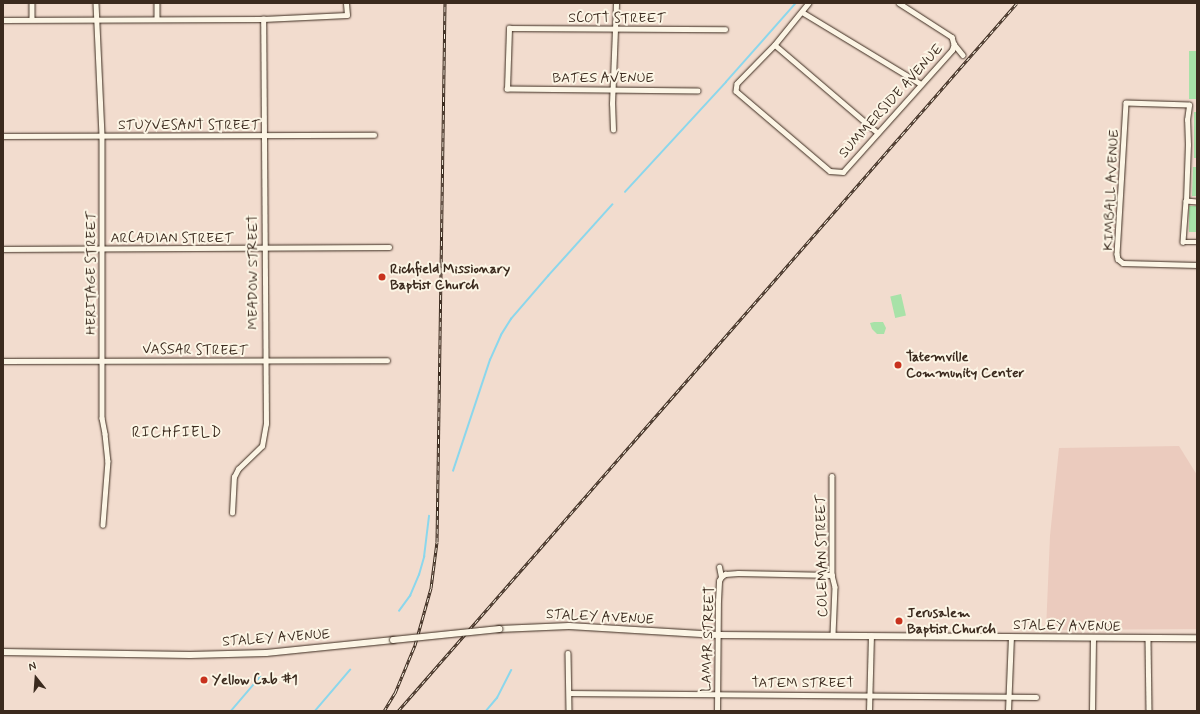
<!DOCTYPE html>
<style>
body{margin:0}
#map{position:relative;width:1200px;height:714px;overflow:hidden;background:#f2dcce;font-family:Mynerve,sans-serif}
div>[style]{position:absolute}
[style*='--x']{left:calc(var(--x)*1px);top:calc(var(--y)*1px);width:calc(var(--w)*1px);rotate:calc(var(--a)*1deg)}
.built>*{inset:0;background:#ebcbbe}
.green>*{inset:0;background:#a8e2a8;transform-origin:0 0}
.stream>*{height:1.5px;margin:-0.75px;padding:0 0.75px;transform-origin:0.75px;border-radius:0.75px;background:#8bd7ec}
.roads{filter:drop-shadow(0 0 1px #3b2a1e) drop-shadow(0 0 1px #3b2a1e)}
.street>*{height:4.5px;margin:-2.25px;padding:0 2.25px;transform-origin:2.25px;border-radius:2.25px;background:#fcf5e5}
.secondary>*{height:6px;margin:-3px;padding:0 3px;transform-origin:3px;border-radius:3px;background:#fcf5e5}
.rail>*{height:3px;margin-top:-1.5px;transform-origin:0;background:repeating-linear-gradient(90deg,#fcf5e5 0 4.5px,#3b2a1e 0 9px);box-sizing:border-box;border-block:1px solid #3b2a1e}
.bridges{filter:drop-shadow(0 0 1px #3b2a1e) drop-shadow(0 0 1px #3b2a1e)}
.secondary-bridge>*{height:6px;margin:-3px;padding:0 3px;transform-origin:3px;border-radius:3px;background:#fcf5e5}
.dots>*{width:11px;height:11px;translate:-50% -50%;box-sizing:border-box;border:2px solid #fcf5e5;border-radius:50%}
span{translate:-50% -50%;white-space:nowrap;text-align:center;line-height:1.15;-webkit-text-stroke:4px #fcf5e5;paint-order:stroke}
.street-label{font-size:14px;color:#3b2a1e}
.poi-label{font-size:14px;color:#3b2a1e;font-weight:700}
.left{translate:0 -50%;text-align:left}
.neighbourhood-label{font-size:15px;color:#3b2a1e;letter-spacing:1px}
.frame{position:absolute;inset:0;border:4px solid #3b2a1e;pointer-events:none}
.north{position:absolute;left:16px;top:658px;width:40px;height:40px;-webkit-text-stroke:3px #fcf5e5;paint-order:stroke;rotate:343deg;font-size:11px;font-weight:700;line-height:16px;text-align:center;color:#3b2a1e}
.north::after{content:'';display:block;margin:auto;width:14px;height:18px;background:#3b2a1e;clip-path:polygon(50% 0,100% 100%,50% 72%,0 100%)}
</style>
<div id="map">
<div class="built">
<div style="clip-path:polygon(1179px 446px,1197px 475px,1197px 629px,1046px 630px,1050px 536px,1059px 448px)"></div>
</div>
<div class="green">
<div style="left:1189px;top:51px;width:8px;height:48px"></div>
<div style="left:1194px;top:112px;width:3px;height:46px"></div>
<div style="clip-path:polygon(1193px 167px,1197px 167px,1197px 196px,1192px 196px)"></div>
<div style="left:1189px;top:206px;width:8px;height:26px"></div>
<div style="left:901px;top:294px;width:22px;height:11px;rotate:77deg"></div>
<div style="clip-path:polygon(874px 322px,883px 322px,886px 328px,884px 334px,877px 334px,872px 329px,870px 323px)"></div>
</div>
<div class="stream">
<div style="--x:625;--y:192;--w:149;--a:-47.4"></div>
<div style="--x:726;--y:82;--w:106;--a:-48.5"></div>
<div style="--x:453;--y:471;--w:117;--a:-71.6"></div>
<div style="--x:490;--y:360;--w:27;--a:-66"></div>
<div style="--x:501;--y:335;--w:19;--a:-58"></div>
<div style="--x:511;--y:319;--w:57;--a:-49.3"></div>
<div style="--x:548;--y:276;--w:96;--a:-48"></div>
<div style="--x:399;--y:611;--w:19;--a:-54"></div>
<div style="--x:410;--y:596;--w:23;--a:-67"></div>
<div style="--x:419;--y:575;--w:19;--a:-74"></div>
<div style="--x:424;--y:557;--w:41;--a:-83"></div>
<div style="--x:231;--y:711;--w:45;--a:-49.5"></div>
<div style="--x:315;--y:711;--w:54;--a:-49.5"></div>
<div style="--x:486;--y:711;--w:17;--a:-50"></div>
<div style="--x:497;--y:698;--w:31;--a:-63"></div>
</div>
<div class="roads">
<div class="street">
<div style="--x:32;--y:3;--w:16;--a:90"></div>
<div style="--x:96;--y:3;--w:133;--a:87.4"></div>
<div style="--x:102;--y:136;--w:282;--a:90"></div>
<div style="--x:102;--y:418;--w:16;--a:79"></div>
<div style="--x:105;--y:434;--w:27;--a:84"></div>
<div style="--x:108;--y:461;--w:64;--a:94.5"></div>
<div style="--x:157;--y:3;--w:16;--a:90"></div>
<div style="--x:809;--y:3;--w:54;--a:129"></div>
<div style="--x:775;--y:45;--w:54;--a:134.3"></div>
<div style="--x:737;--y:84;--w:7;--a:98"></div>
<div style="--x:736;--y:91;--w:123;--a:40.4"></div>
<div style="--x:830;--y:171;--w:13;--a:4"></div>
<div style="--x:843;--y:172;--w:164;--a:-48.2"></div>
<div style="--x:952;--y:50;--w:6;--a:-72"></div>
<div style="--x:899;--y:3;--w:63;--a:32.7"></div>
<div style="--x:952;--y:37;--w:7;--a:74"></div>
<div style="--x:954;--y:44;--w:14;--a:51"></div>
<div style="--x:802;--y:12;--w:139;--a:31.2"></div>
<div style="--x:3;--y:20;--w:260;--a:-0.2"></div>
<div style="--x:263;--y:19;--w:84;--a:-2.7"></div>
<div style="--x:347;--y:15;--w:12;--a:-95"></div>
<div style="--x:775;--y:45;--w:135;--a:40.5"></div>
<div style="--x:698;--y:91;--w:191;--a:-179.4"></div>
<div style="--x:507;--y:89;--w:61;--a:-88.1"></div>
<div style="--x:509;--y:28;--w:216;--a:0.3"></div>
<div style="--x:613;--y:130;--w:26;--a:-92"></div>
<div style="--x:612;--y:104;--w:101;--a:-87.7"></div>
<div style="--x:3;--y:136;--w:371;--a:-0.2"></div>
<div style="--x:1186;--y:201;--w:41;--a:94.2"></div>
<div style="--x:1183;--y:242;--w:14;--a:0"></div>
<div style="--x:1197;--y:202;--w:11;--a:-175"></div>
<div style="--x:1186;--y:201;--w:56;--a:-88"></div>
<div style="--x:1188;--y:145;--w:25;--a:-92"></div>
<div style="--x:1187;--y:120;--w:15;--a:-82"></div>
<div style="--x:1189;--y:105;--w:63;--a:-178.2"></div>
<div style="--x:1126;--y:103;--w:151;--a:93.4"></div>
<div style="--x:1117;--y:254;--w:5;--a:79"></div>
<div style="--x:1118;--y:259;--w:6;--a:39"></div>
<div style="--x:1123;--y:263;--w:74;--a:1.5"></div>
<div style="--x:3;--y:249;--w:386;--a:-0.3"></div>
<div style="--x:3;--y:361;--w:384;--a:-0.1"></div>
<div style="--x:832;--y:476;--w:99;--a:90"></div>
<div style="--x:832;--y:575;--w:12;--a:76"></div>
<div style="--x:835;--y:587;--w:48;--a:92.4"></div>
<div style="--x:232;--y:513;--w:36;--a:-87"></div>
<div style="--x:234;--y:477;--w:9;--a:-63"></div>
<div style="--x:238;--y:469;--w:33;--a:-44"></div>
<div style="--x:262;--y:446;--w:22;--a:-80"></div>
<div style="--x:266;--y:424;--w:405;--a:-90.4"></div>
<div style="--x:721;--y:577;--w:5;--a:-37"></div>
<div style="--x:725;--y:574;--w:13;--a:-4"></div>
<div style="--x:738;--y:573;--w:94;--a:1.2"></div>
<div style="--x:1148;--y:639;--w:72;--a:89.2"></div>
<div style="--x:568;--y:653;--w:58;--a:89"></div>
<div style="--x:570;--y:693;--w:466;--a:0.5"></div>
<div style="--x:717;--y:711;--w:110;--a:-89.5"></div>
<div style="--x:718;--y:601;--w:20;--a:-87"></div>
<div style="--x:719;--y:581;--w:4;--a:-63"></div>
<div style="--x:721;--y:577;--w:10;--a:-101"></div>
<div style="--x:869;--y:711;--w:75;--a:-88.5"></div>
<div style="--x:1008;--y:711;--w:74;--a:-87.7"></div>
<div style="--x:1092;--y:711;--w:73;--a:-89.2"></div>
</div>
<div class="secondary">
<div style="--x:499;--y:629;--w:70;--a:-2.5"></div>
<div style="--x:569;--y:626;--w:149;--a:3.5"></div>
<div style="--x:718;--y:635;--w:479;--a:0.4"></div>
<div style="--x:3;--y:652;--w:187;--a:0.9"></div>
<div style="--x:190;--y:655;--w:76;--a:-1.5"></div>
<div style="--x:266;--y:653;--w:128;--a:-5.8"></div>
</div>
</div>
<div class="rail">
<div style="--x:384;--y:711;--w:21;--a:-59"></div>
<div style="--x:395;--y:693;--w:52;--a:-67.4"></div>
<div style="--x:415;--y:645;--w:59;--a:-74.3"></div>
<div style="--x:431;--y:588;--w:46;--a:-82.6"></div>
<div style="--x:437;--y:542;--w:539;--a:-89.15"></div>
<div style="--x:398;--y:711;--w:940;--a:-48.84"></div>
</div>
<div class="bridges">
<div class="secondary-bridge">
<div style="--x:393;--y:640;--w:107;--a:-5.9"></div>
</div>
</div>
<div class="dots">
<div style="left:382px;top:277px;background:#c8321e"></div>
<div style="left:898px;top:365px;background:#c8321e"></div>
<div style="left:899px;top:621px;background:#c8321e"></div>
<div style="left:204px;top:680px;background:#c8321e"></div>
</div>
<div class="street-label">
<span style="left:617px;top:18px">SCOTT STREET</span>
<span style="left:603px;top:78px">BATES AVENUE</span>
<span style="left:891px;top:101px;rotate:-48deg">SUMMERSIDE AVENUE</span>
<span style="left:189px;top:125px">STUYVESANT STREET</span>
<span style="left:1111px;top:190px;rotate:-87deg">KIMBALL AVENUE</span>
<span style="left:172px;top:238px">ARCADIAN STREET</span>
<span style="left:253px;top:272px;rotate:-90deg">MEADOW STREET</span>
<span style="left:91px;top:273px;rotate:-90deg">HERITAGE STREET</span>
<span style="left:195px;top:350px;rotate:1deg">VASSAR STREET</span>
<span style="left:822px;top:556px;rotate:-91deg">COLEMAN STREET</span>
<span style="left:600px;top:617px;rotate:3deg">STALEY AVENUE</span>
<span style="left:1067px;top:626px;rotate:1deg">STALEY AVENUE</span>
<span style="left:276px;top:638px;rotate:-4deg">STALEY AVENUE</span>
<span style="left:708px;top:639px;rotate:-88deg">LAMAR STREET</span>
<span style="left:803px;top:683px">TATEM STREET</span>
</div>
<div class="poi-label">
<span class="left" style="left:390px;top:277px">Richfield Missionary<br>Baptist Church</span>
<span class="left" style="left:906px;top:365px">Tatemville<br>Community Center</span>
<span class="left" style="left:907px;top:621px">Jerusalem<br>Baptist Church</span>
<span class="left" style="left:212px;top:680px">Yellow Cab #1</span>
</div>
<div class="neighbourhood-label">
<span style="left:177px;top:434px">RICHFIELD</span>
</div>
<div class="frame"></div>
<div class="north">N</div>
</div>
